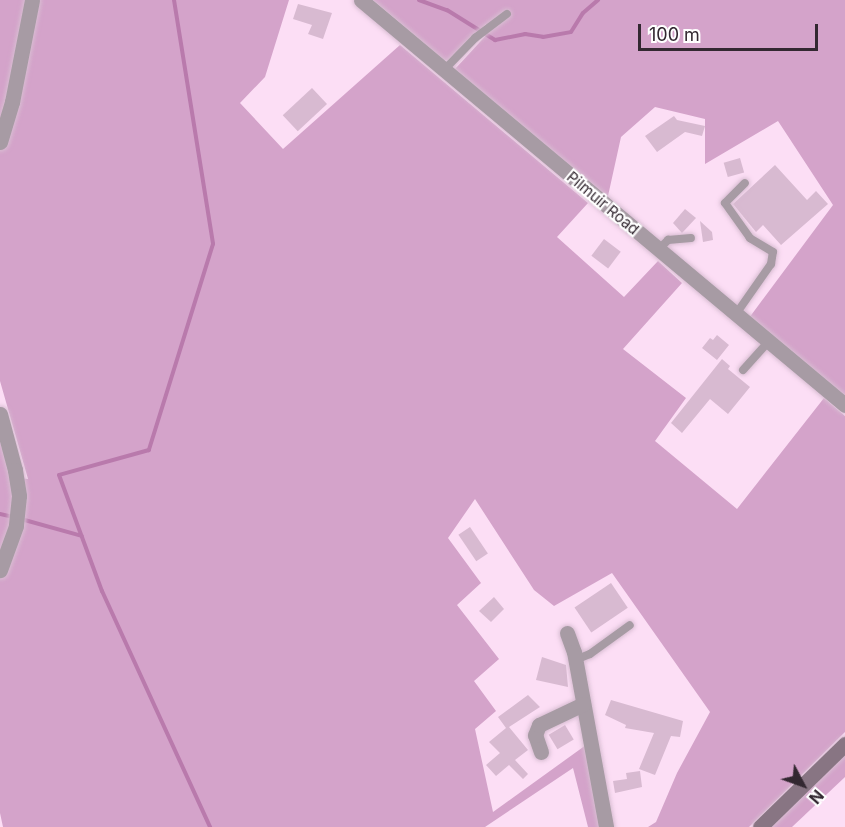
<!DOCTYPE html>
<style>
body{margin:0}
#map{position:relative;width:845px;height:827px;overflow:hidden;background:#fcdef5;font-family:Inter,sans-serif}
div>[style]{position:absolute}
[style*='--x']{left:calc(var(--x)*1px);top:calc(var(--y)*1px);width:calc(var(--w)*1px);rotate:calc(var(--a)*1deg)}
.green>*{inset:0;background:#d4a3ca}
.stream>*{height:4px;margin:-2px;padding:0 2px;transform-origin:2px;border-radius:2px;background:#b97aac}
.building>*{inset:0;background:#d8bad1;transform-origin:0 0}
.roads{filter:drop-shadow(0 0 2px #d8bdd2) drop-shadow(0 0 2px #d8bdd2)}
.lane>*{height:8px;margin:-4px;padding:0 4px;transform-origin:4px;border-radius:4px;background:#a79ba4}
.street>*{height:15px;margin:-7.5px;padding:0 7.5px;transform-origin:7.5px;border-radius:7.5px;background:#a79ba4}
.secondary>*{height:15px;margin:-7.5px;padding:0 7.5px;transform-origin:7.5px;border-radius:7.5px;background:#887583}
span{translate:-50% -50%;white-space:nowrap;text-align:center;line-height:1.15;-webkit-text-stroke:4.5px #fff;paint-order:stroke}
.street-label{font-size:15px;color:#332831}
.north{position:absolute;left:773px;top:755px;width:60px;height:60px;-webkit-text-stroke:4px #fff;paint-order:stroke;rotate:131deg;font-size:16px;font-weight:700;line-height:24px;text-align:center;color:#332831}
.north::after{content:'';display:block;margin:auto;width:21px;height:27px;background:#332831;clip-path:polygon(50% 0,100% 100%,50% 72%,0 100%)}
.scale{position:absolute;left:638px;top:24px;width:180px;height:27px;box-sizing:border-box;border:3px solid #332831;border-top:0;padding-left:8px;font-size:18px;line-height:21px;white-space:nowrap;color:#332831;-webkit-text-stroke:4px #fff;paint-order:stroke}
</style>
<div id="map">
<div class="green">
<div style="clip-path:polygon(0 0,289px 0,265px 77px,240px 103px,283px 149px,400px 45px,588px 203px,557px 237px,624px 297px,658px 261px,682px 283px,623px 349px,686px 398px,655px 441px,737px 509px,824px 398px,845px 416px,845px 732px,749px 827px,648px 827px,656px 822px,677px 773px,710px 712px,612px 573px,554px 606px,534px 590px,475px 499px,448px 538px,481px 583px,457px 605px,499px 659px,474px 681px,496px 711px,475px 729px,493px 812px,586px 745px,603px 827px,588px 827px,573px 768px,485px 827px,3px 827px,0 813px,0 442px,11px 477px,28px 479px,0 381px)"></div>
<div style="clip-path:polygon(373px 0,845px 0,845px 397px,749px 318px,833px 205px,778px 121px,705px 164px,705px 119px,655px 107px,621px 137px,608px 196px,604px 197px,455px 69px,490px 31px,486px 24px,448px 60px,444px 60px)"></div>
<div style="clip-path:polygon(845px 754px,845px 777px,792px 827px,771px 827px)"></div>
</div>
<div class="stream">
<div style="--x:174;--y:0;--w:247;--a:80.9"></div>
<div style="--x:213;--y:244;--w:216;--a:107.3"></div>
<div style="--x:149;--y:450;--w:93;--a:164.5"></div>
<div style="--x:59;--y:475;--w:124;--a:69.7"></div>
<div style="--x:102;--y:591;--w:260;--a:65.4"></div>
<div style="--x:419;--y:0;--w:30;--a:20"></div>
<div style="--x:447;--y:10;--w:57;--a:32"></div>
<div style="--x:495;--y:40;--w:31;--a:-11"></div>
<div style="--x:525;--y:34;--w:18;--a:9"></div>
<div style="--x:543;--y:37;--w:28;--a:-10"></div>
<div style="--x:571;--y:32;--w:22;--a:-58"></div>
<div style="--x:583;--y:13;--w:20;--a:-41"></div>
<div style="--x:0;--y:514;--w:13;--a:13"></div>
<div style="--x:21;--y:519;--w:63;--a:15.6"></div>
</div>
<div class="building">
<div style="clip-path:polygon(298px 4px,332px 13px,323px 39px,308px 34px,312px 25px,293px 19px)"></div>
<div style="left:312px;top:88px;width:22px;height:40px;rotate:47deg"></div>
<div style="clip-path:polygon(674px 116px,677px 120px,705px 126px,702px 136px,685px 132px,657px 152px,645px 136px)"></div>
<div style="left:740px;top:158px;width:15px;height:17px;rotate:74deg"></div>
<div style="clip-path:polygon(775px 165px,807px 200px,816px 191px,828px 204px,781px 245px,763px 225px,756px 232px,733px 204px)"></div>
<div style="clip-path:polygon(685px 209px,696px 218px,682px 233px,673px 223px)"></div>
<div style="clip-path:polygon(700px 221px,712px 232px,713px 240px,703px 242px)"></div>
<div style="left:604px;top:239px;width:21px;height:21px;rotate:37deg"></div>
<div style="clip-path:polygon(717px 335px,729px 345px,717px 360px,702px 348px,710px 338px,713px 340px)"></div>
<div style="clip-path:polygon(722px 359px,730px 366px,728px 369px,750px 387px,728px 414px,710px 399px,682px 433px,671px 423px)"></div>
<div style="left:470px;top:527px;width:32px;height:14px;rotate:56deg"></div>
<div style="left:611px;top:583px;width:30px;height:44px;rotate:56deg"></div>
<div style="clip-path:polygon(494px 597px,504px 609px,491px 622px,479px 611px)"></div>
<div style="clip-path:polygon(542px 657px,566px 665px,568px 687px,536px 680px)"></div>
<div style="clip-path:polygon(528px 695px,540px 707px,509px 727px,528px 750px,515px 760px,528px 774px,523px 779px,509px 765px,496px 776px,486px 765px,500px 753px,489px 742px,506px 728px,498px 717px)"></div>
<div style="clip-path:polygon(611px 700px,683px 721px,680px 737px,671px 736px,655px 775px,639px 769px,654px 733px,625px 728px,626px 725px,605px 715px)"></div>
<div style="left:565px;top:725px;width:17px;height:19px;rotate:59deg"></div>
<div style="clip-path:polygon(640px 771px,642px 787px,615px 793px,613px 781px,627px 779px,626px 773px)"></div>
</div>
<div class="roads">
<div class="lane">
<div style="--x:444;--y:70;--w:45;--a:-45.9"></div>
<div style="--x:475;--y:38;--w:40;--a:-37"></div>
<div style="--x:659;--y:249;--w:13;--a:-45"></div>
<div style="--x:668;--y:240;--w:23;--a:-5"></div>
<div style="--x:736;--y:314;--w:61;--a:-55"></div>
<div style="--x:771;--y:264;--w:12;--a:-81"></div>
<div style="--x:773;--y:252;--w:27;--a:-149"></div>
<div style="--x:750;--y:238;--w:43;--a:-125.5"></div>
<div style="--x:725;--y:203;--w:28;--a:-45"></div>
<div style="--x:743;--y:370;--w:39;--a:-48"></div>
<div style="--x:575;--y:660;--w:16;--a:-22"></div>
<div style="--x:590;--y:654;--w:49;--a:-35.9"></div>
</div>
<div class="street">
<div style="--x:361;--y:0;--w:631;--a:39.92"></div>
<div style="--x:0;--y:142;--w:42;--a:-73.3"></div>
<div style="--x:12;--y:102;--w:104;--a:-78.9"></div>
<div style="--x:0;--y:414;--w:58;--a:75"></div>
<div style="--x:15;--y:470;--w:26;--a:81"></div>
<div style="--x:19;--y:496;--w:30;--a:96"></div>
<div style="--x:16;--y:526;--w:47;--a:110"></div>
<div style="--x:567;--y:633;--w:20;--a:70"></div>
<div style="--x:574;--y:652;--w:178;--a:79.6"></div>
<div style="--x:541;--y:752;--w:18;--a:-109"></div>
<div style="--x:535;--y:735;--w:11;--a:-68"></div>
<div style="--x:539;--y:725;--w:49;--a:-25.5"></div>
</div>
<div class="secondary">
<div style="--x:760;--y:827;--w:119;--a:-44.3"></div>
</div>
</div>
<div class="street-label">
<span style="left:603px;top:203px;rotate:40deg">Pilmuir Road</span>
</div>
<div class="north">N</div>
<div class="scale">100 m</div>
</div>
